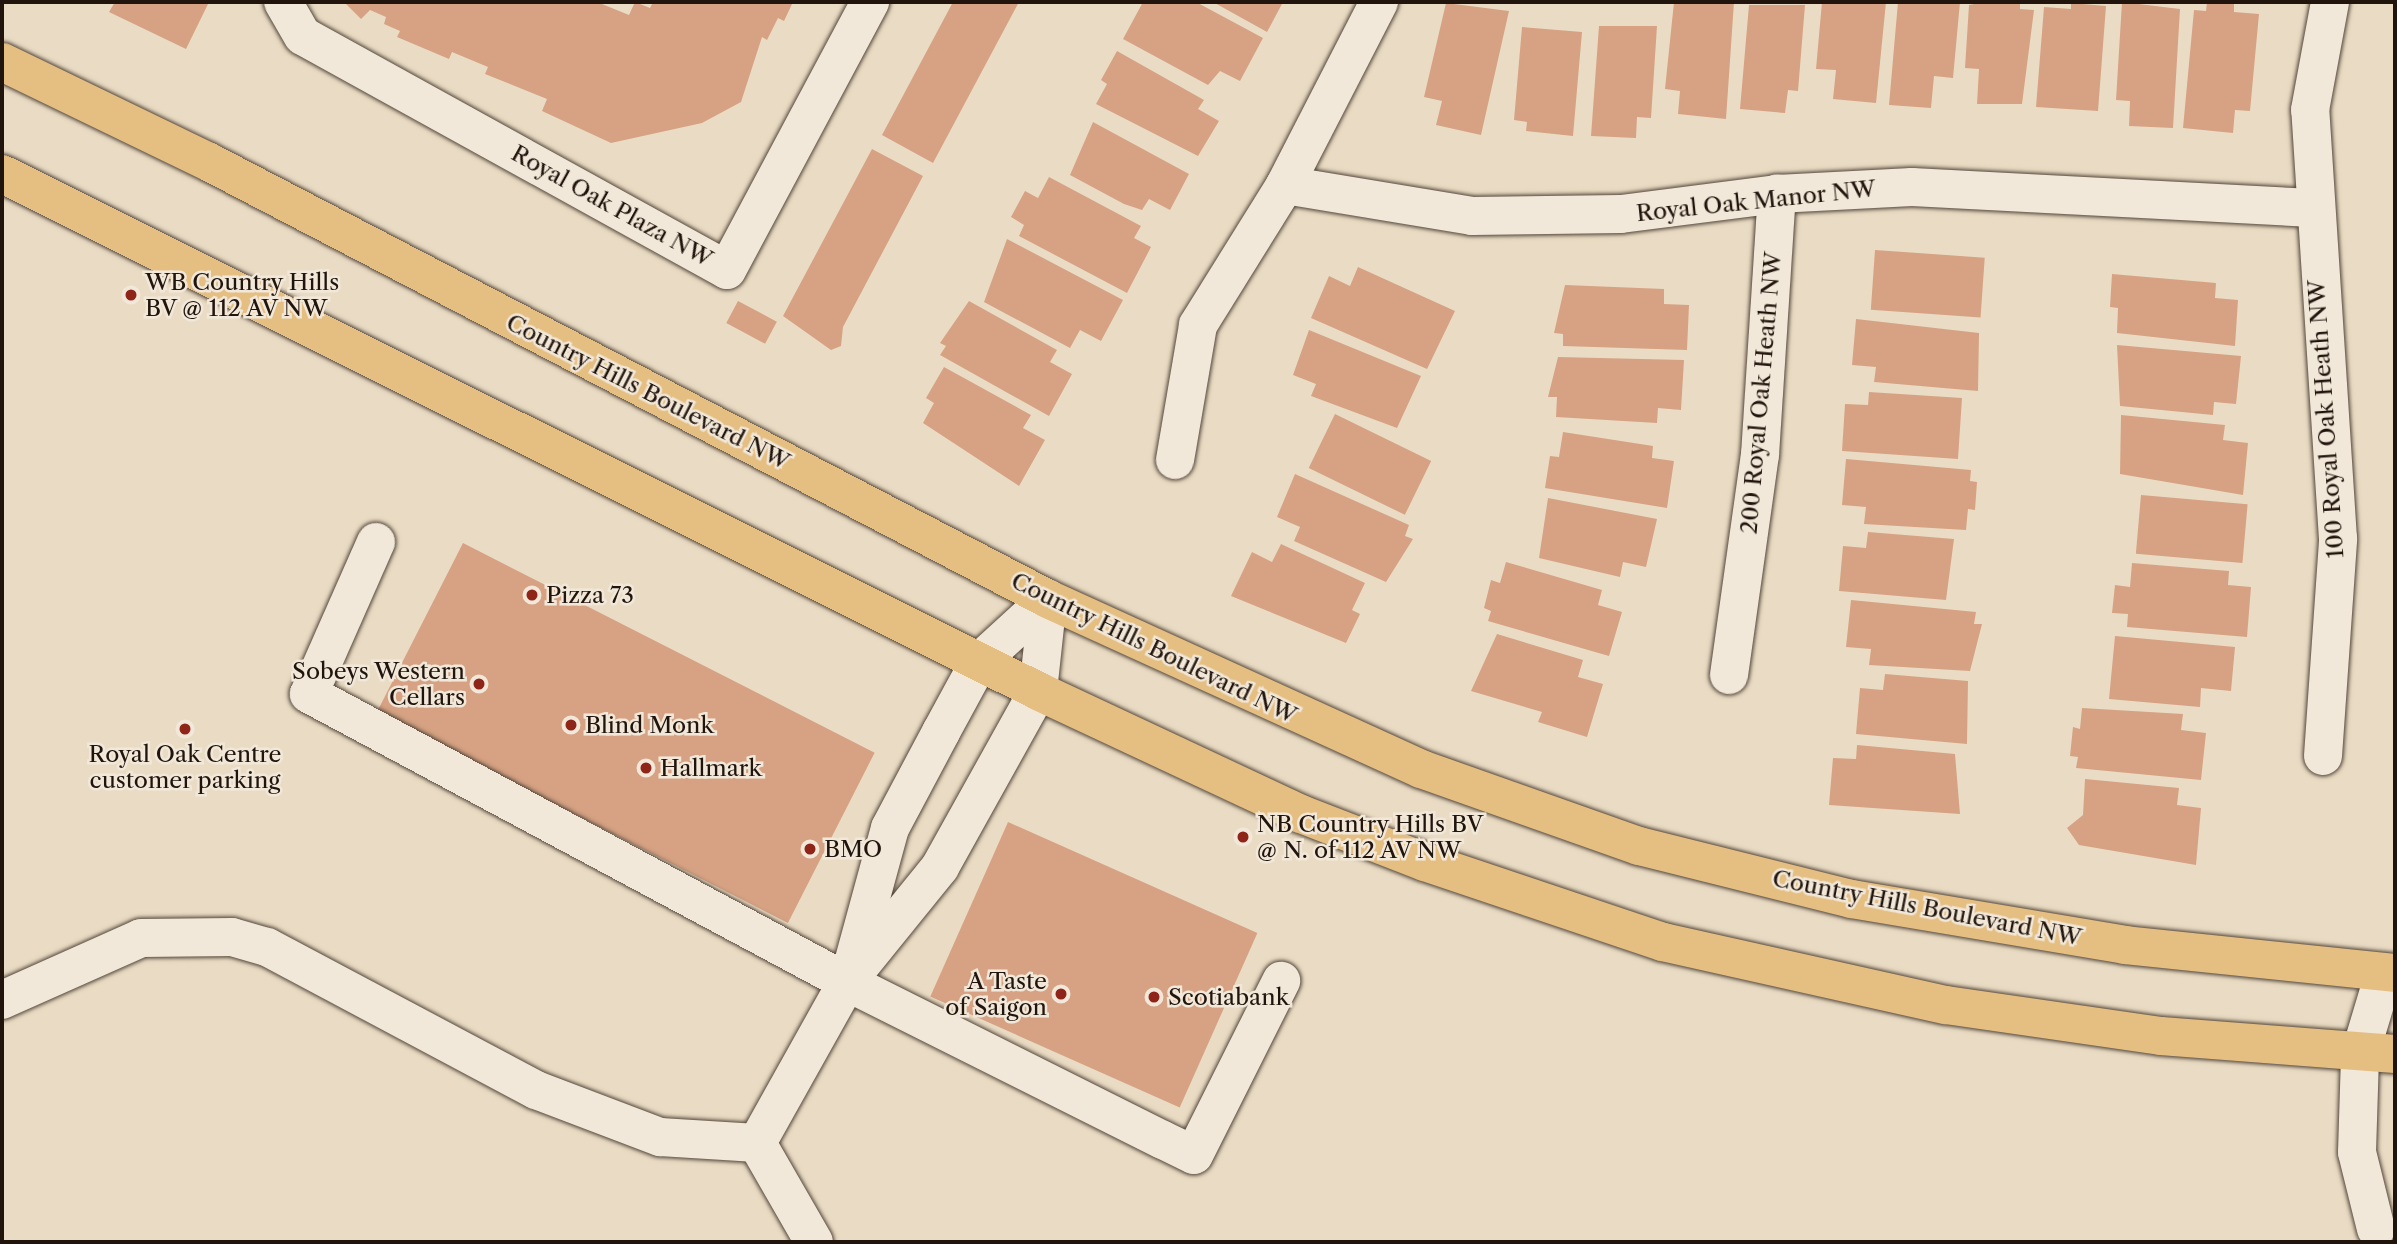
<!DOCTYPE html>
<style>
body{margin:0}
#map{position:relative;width:2397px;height:1244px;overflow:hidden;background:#eadcc4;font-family:"Libre Caslon Text",serif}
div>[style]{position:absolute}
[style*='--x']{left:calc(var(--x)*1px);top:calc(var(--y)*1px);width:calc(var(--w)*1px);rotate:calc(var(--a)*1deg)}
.building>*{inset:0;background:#d6a283;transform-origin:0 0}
.roads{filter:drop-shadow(0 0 2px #53463a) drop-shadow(0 0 2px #53463a)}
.minor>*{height:38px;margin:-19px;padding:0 19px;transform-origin:19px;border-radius:19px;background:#f1e8d9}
.major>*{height:38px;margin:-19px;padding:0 19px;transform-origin:19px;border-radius:19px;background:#e5be82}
.dots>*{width:19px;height:19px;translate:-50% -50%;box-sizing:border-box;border:4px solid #f1e8d9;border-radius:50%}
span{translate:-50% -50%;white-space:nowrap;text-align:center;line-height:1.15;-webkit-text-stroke:5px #f1e8d9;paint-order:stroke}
.street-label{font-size:23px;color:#21140c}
.poi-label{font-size:23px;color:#21140c}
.left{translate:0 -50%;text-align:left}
.right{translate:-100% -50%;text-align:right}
.frame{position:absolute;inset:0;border:4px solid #21140c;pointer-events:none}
</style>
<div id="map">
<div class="building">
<div style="clip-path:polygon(115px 2px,209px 2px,186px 49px,109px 12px)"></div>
<div style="clip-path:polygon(344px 2px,597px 2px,629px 15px,635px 2px,650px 8px,653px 2px,793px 2px,784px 21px,778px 18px,767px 40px,762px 37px,741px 102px,702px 123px,611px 143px,542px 111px,547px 99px,485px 74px,488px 67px,452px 52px,449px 59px,397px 37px,400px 31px,384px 24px,386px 17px,370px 10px,361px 19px)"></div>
<div style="clip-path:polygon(953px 2px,1019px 2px,933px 163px,882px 135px)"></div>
<div style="clip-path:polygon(1143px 2px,1196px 2px,1263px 38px,1240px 81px,1220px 71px,1208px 85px,1123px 39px)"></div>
<div style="clip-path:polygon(1213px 2px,1283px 2px,1267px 32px)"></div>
<div style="clip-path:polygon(1674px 2px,1734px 2px,1726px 119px,1678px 114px,1680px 91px,1665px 89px)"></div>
<div style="clip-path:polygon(1822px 2px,1886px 2px,1876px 103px,1833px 99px,1836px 70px,1816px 69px)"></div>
<div style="clip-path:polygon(1898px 2px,1960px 2px,1953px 78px,1934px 76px,1931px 108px,1889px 105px)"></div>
<div style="clip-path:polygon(1985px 2px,2020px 2px,2020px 9px,2034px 10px,2022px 104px,1977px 104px,1979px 69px,1965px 68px,1969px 5px)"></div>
<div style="clip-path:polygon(2122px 2px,2180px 9px,2173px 128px,2129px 126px,2130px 101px,2116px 100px)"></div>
<div style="clip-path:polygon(2207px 2px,2234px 2px,2234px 12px,2259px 14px,2250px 111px,2235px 110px,2233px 133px,2183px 128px,2194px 10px,2206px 11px)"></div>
<div style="clip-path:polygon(1446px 3px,1509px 11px,1481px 135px,1436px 125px,1442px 101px,1424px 97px)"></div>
<div style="clip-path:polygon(2071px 3px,2106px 6px,2098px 111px,2036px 107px,2044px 7px,2071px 9px)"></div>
<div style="clip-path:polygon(1749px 5px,1805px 5px,1798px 91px,1788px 90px,1785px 113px,1740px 109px)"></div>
<div style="clip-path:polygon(1599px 26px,1657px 26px,1651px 118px,1637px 117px,1636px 138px,1591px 136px)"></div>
<div style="clip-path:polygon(1522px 27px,1582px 32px,1573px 136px,1526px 131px,1527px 122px,1514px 120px)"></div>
<div style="clip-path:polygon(1117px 51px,1204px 100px,1198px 109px,1219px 121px,1198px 156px,1096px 104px,1107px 84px,1101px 80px)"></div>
<div style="clip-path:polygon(1093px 122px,1189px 174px,1170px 210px,1149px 199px,1142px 210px,1124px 204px,1070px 175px)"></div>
<div style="clip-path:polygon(872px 149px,923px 176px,843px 327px,841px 346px,831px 350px,783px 316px)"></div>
<div style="clip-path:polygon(1049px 177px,1141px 226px,1134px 238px,1151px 247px,1127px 293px,1019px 236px,1024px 225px,1011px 217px,1025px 191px,1038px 198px)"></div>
<div style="clip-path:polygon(1007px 239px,1123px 300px,1101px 341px,1080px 330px,1070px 348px,984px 302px)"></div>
<div style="left:1875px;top:250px;width:110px;height:60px;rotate:4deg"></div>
<div style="clip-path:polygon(1358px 267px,1455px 311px,1427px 369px,1311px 318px,1329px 276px,1350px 286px)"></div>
<div style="clip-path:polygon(2112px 274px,2216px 283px,2215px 298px,2238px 300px,2235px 346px,2117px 333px,2118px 308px,2110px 307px)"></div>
<div style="clip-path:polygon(1565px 285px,1664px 289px,1664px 304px,1689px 305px,1687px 350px,1563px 346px,1563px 334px,1554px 333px)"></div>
<div style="left:738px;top:301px;width:44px;height:25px;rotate:28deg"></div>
<div style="clip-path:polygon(969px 301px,1057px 350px,1050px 362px,1072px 374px,1049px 416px,940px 355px,946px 346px,940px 343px)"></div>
<div style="clip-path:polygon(1856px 319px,1979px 333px,1978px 391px,1874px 382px,1876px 367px,1852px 365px)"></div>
<div style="clip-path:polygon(1309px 330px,1421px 376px,1397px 428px,1311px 396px,1316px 384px,1293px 375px)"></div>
<div style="clip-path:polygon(2117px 345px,2241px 356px,2236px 404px,2214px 402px,2213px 415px,2120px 406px)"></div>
<div style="clip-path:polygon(1558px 357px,1684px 360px,1681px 410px,1658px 408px,1657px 423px,1556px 417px,1557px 397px,1548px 397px)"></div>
<div style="clip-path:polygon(944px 367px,1031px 415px,1023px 428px,1045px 440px,1019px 486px,923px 423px,934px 403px,926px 398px)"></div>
<div style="clip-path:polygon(1869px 392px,1962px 398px,1958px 459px,1842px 451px,1845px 404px,1868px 405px)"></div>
<div style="left:1335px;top:414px;width:107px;height:60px;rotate:26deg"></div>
<div style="clip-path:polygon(2121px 415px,2225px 425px,2223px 440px,2248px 443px,2243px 495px,2120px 474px)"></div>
<div style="clip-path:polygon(1563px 432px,1653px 446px,1652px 458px,1674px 461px,1667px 508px,1545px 488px,1550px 456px,1559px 457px)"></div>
<div style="clip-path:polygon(1846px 459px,1971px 470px,1970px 481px,1977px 482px,1975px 510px,1968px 509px,1966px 530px,1864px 524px,1866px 507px,1842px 505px)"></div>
<div style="clip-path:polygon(1295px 474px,1409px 525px,1405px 536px,1413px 539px,1386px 582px,1294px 541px,1300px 527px,1277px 517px)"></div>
<div style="left:2141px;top:495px;width:107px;height:59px;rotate:5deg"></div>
<div style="clip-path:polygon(1548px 498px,1657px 519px,1646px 567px,1623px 562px,1620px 577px,1539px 558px)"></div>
<div style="clip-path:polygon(1868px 532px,1954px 539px,1946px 600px,1839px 591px,1843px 546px,1866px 548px)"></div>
<div style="left:463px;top:543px;width:462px;height:191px;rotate:27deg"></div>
<div style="clip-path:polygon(1281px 544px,1365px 583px,1352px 610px,1360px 614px,1346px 643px,1231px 596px,1252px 552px,1272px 562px)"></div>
<div style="clip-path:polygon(1506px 562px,1602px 590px,1598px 605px,1622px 612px,1609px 656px,1488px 621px,1491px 611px,1484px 608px,1491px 580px,1500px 583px)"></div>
<div style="clip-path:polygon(2132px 563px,2229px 571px,2228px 585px,2251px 587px,2247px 637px,2127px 627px,2128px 614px,2112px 613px,2115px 585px,2130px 587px)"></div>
<div style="clip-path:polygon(1851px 600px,1976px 612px,1974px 624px,1982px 624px,1970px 671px,1869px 665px,1871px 649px,1846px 647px)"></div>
<div style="clip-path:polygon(1497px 634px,1583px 660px,1578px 677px,1603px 684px,1587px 737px,1538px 722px,1542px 712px,1471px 691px)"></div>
<div style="clip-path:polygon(2115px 636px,2235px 647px,2231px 691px,2201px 688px,2200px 707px,2109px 699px)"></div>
<div style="clip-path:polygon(1885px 674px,1968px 681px,1967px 744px,1856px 734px,1860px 688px,1883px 690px)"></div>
<div style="clip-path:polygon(2082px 708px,2183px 714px,2181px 730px,2206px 733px,2201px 780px,2076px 768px,2078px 757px,2070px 756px,2073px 727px,2080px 729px)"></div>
<div style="clip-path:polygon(1857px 745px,1955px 754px,1960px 814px,1829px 805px,1833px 758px,1856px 759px)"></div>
<div style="clip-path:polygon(2085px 779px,2179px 788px,2177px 805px,2201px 808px,2196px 865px,2079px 845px,2067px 828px,2083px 815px)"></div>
<div style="left:1008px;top:822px;width:273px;height:191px;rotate:24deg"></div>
</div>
<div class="roads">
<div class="minor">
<div style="--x:283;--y:2;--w:39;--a:60"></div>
<div style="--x:303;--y:36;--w:484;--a:28.9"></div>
<div style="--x:727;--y:270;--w:304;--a:-61.9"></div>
<div style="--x:1285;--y:185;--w:190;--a:9.4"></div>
<div style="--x:1472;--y:216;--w:149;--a:-0.8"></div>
<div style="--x:1621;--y:214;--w:157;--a:-7.3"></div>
<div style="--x:1777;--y:194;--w:135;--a:-3"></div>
<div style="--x:1912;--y:187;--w:401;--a:3"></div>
<div style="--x:1175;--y:460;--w:137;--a:-80.3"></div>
<div style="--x:1198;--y:325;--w:165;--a:-58.1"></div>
<div style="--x:1285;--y:185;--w:206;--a:-62.8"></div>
<div style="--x:376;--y:542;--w:166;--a:113.8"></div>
<div style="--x:309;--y:694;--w:610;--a:28.16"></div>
<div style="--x:847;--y:982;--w:353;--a:26.6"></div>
<div style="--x:1163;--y:1140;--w:34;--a:26"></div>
<div style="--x:1194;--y:1155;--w:195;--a:-63.4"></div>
<div style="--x:1729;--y:675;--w:222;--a:-82"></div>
<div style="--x:1760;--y:455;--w:262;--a:-86.3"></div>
<div style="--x:2323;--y:756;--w:218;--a:-86"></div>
<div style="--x:2338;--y:539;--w:430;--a:-93.7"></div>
<div style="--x:2310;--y:110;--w:110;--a:-79.5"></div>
<div style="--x:852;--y:967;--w:144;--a:-74.7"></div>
<div style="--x:890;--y:828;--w:109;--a:-62"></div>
<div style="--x:941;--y:732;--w:80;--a:-61.5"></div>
<div style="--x:979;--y:662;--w:93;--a:-42.4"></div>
<div style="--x:2;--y:1000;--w:152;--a:-24"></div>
<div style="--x:141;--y:938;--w:91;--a:-0.6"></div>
<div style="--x:232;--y:937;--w:36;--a:16"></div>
<div style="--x:267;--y:947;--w:305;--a:28"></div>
<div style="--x:536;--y:1090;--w:133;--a:20.8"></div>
<div style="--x:660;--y:1137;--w:97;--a:3.5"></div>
<div style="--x:757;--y:1143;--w:184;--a:-60.8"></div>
<div style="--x:847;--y:982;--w:148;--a:-51"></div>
<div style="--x:940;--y:867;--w:201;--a:-60.9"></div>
<div style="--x:1038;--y:691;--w:93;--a:-83.8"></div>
<div style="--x:757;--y:1143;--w:114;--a:60.1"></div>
<div style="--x:2376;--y:1229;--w:79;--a:-103.9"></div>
<div style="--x:2357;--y:1152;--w:98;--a:-88.2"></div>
<div style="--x:2360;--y:1054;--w:84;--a:-73.3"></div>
</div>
<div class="major">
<div style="--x:2;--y:62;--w:230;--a:25.8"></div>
<div style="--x:209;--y:162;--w:946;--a:27.51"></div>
<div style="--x:1048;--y:599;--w:410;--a:24.5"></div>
<div style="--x:1421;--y:769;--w:231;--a:19.5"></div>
<div style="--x:1639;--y:846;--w:219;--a:14"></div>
<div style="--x:1851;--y:899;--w:278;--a:9.5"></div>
<div style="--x:2125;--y:945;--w:271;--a:5.9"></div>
<div style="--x:2;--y:174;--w:1158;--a:26.52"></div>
<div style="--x:1038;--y:691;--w:290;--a:25.1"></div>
<div style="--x:1301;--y:814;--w:133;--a:21.2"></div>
<div style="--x:1425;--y:862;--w:251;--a:18.6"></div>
<div style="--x:1663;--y:942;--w:290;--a:12.6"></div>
<div style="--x:1946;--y:1005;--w:217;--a:8.2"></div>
<div style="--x:2161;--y:1036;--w:235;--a:4.4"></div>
</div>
</div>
<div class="dots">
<div style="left:131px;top:295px;background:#8f2418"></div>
<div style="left:532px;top:595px;background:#8f2418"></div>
<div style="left:479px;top:684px;background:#8f2418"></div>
<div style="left:571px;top:725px;background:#8f2418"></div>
<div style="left:185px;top:729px;background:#8f2418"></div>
<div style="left:646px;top:768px;background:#8f2418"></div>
<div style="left:1243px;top:837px;background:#8f2418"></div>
<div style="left:810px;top:849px;background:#8f2418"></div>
<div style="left:1061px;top:994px;background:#8f2418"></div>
<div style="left:1154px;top:997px;background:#8f2418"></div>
</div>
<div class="street-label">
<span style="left:1756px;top:201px;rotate:-6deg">Royal Oak Manor NW</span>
<span style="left:612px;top:206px;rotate:29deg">Royal Oak Plaza NW</span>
<span style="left:648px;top:392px;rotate:27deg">Country Hills Boulevard NW</span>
<span style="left:1761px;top:393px;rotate:-85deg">200 Royal Oak Heath NW</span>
<span style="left:2326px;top:419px;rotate:-94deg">100 Royal Oak Heath NW</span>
<span style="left:1154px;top:648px;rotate:26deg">Country Hills Boulevard NW</span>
<span style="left:1927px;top:908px;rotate:11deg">Country Hills Boulevard NW</span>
</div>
<div class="poi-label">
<span class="left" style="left:145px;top:295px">WB Country Hills<br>BV @ 112 AV NW</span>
<span class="left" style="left:546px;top:595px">Pizza 73</span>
<span class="right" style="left:465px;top:684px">Sobeys Western<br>Cellars</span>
<span class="left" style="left:585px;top:725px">Blind Monk</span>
<span style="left:185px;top:767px">Royal Oak Centre<br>customer parking</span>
<span class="left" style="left:660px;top:768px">Hallmark</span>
<span class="left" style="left:1257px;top:837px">NB Country Hills BV<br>@ N. of 112 AV NW</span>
<span class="left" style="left:824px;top:849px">BMO</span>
<span class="right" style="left:1047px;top:994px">A Taste<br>of Saigon</span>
<span class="left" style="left:1168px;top:997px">Scotiabank</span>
</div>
<div class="frame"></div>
</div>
